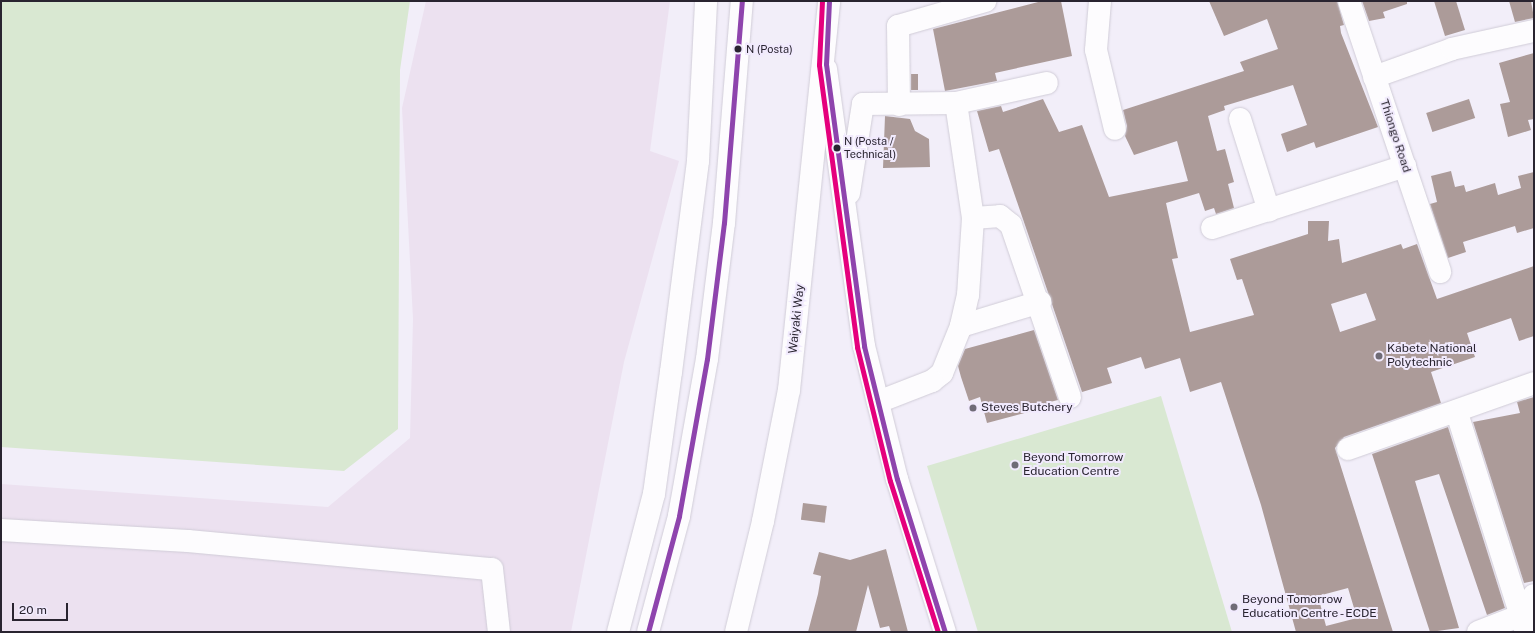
<!DOCTYPE html>
<style>
body{margin:0}
#map{position:relative;width:1535px;height:633px;overflow:hidden;background:#f2eef9;font-family:"Public Sans",sans-serif}
div>[style]{position:absolute}
[style*='--x']{left:calc(var(--x)*1px);top:calc(var(--y)*1px);width:calc(var(--w)*1px);rotate:calc(var(--a)*1deg)}
.industrial>*{inset:0;background:#ece1f0}
.green>*{inset:0;background:#d9e8d2}
.building>*{inset:0;background:#ac9b99;transform-origin:0 0}
.roads{filter:drop-shadow(0 0 1px #d0ccd7) drop-shadow(0 0 1px #d0ccd7)}
.minor>*{height:22px;margin:-11px;padding:0 11px;transform-origin:11px;border-radius:11px;background:#fdfcfe}
.highway>*{height:22px;margin:-11px;padding:0 11px;transform-origin:11px;border-radius:11px;background:#fdfcfe}
.bus-1>*{height:5px;margin:-2.5px;padding:0 2.5px;transform-origin:2.5px;border-radius:2.5px;background:#8e44ad}
.bus-2>*{height:5px;margin:-2.5px;padding:0 2.5px;transform-origin:2.5px;border-radius:2.5px;background:#e5007d}
.dots>*{width:11px;height:11px;translate:-50% -50%;box-sizing:border-box;border:2px solid #f1eafd;border-radius:50%}
span{translate:-50% -50%;white-space:nowrap;text-align:center;line-height:1.15;-webkit-text-stroke:4px #f1eafd;paint-order:stroke}
.bus-label{font-size:11px;color:#292430}
.left{translate:0 -50%;text-align:left}
.street-label{font-size:12px;color:#292430}
.poi-label{font-size:12px;color:#292430}
.frame{position:absolute;inset:0;border:2px solid #292430;pointer-events:none}
.scale{position:absolute;left:12px;top:603px;width:56px;height:18px;box-sizing:border-box;border:2px solid #292430;border-top:0;padding-left:5px;font-size:12px;line-height:14px;white-space:nowrap;color:#292430;-webkit-text-stroke:3px #f1eafd;paint-order:stroke}
</style>
<div id="map">
<div class="industrial">
<div style="clip-path:polygon(426px 1px,670px 1px,650px 151px,679px 161px,624px 362px,571px 632px,1px 632px,1px 484px,328px 507px,410px 438px,413px 319px,402px 108px)"></div>
</div>
<div class="green">
<div style="clip-path:polygon(1px 1px,410px 1px,400px 70px,398px 429px,344px 471px,1px 447px)"></div>
<div style="clip-path:polygon(1161px 396px,1232px 632px,978px 632px,927px 466px)"></div>
</div>
<div class="building">
<div style="clip-path:polygon(1042px 1px,1061px 1px,1072px 56px,995px 73px,997px 81px,945px 91px,933px 29px)"></div>
<div style="clip-path:polygon(evenodd,1209px 1px,1337px 1px,1344px 25px,1340px 26px,1341px 33px,1378px 127px,1316px 148px,1314px 142px,1287px 152px,1281px 134px,1307px 125px,1293px 85px,1224px 106px,1225px 110px,1208px 116px,1217px 151px,1225px 149px,1234px 182px,1228px 184px,1234px 208px,1216px 214px,1214px 208px,1205px 211px,1199px 193px,1166px 203px,1178px 258px,1172px 259px,1190px 332px,1254px 315px,1242px 279px,1237px 280px,1230px 259px,1308px 234px,1308px 221px,1329px 221px,1328px 241px,1339px 239px,1342px 263px,1401px 244px,1403px 249px,1417px 244px,1437px 299px,1534px 266px,1534px 336px,1519px 341px,1511px 318px,1467px 333px,1475px 357px,1431px 372px,1441px 403px,1344px 437px,1335px 448px,1393px 632px,1296px 632px,1261px 505px,1221px 382px,1190px 392px,1180px 358px,1145px 369px,1141px 357px,1107px 368px,1112px 383px,1082px 392px,999px 149px,989px 152px,977px 111px,1001px 106px,1003px 112px,1043px 99px,1059px 132px,1082px 125px,1109px 197px,1188px 181px,1177px 141px,1134px 155px,1125px 136px,1127px 126px,1123px 110px,1244px 71px,1240px 62px,1278px 49px,1267px 19px,1224px 36px,1209px 1px,1366px 293px,1376px 320px,1340px 332px,1331px 304px,1366px 293px,1209px 1px,1348px 588px,1357px 618px,1326px 626px,1318px 596px,1348px 588px)"></div>
<div style="clip-path:polygon(1362px 1px,1407px 1px,1407px 4px,1383px 12px,1385px 18px,1369px 21px)"></div>
<div style="clip-path:polygon(1434px 1px,1456px 1px,1465px 30px,1445px 36px)"></div>
<div style="clip-path:polygon(1509px 1px,1531px 1px,1534px 18px,1515px 22px)"></div>
<div style="clip-path:polygon(1534px 53px,1534px 119px,1528px 120px,1531px 130px,1508px 137px,1500px 104px,1510px 102px,1499px 63px)"></div>
<div style="left:911px;top:74px;width:7px;height:16px"></div>
<div style="left:1469px;top:99px;width:20px;height:45px;rotate:72deg"></div>
<div style="clip-path:polygon(885px 116px,910px 119px,915px 131px,929px 139px,930px 167px,883px 168px)"></div>
<div style="clip-path:polygon(1451px 171px,1455px 187px,1464px 185px,1466px 192px,1495px 183px,1498px 195px,1521px 188px,1518px 176px,1534px 172px,1534px 228px,1517px 233px,1515px 226px,1463px 242px,1466px 252px,1448px 258px,1430px 204px,1437px 202px,1431px 176px)"></div>
<div style="clip-path:polygon(1034px 330px,1058px 400px,1050px 402px,1051px 406px,987px 423px,980px 397px,969px 401px,961px 377px,958px 366px,965px 349px)"></div>
<div style="clip-path:polygon(1534px 397px,1534px 581px,1524px 583px,1473px 422px,1520px 413px,1517px 402px)"></div>
<div style="clip-path:polygon(1448px 427px,1505px 608px,1487px 615px,1439px 474px,1415px 481px,1459px 628px,1430px 632px,1372px 454px)"></div>
<div style="left:803px;top:503px;width:24px;height:17px;rotate:7deg"></div>
<div style="clip-path:polygon(886px 549px,908px 632px,891px 632px,889px 626px,880px 628px,868px 585px,856px 632px,808px 632px,818px 594px,821px 576px,813px 574px,819px 552px,850px 560px)"></div>
</div>
<div class="roads">
<div class="minor">
<div style="--x:1100;--y:1;--w:49;--a:94.7"></div>
<div style="--x:1096;--y:50;--w:81;--a:76.5"></div>
<div style="--x:1349;--y:1;--w:286;--a:71.4"></div>
<div style="--x:826;--y:69;--w:280;--a:82.2"></div>
<div style="--x:864;--y:346;--w:137;--a:76.1"></div>
<div style="--x:897;--y:479;--w:160;--a:72.6"></div>
<div style="--x:1374;--y:77;--w:83;--a:-19.7"></div>
<div style="--x:1452;--y:49;--w:84;--a:-12.4"></div>
<div style="--x:956;--y:103;--w:93;--a:-12.4"></div>
<div style="--x:899;--y:105;--w:79;--a:-90.7"></div>
<div style="--x:898;--y:26;--w:91;--a:-16"></div>
<div style="--x:1240;--y:119;--w:96;--a:72.5"></div>
<div style="--x:849;--y:193;--w:90;--a:-81.1"></div>
<div style="--x:863;--y:104;--w:93;--a:-0.6"></div>
<div style="--x:956;--y:103;--w:116;--a:81.6"></div>
<div style="--x:973;--y:218;--w:77;--a:93.7"></div>
<div style="--x:968;--y:295;--w:32;--a:103"></div>
<div style="--x:961;--y:326;--w:51;--a:112"></div>
<div style="--x:942;--y:373;--w:13;--a:141"></div>
<div style="--x:932;--y:381;--w:58;--a:158.7"></div>
<div style="--x:973;--y:218;--w:27;--a:-4"></div>
<div style="--x:1000;--y:216;--w:14;--a:39"></div>
<div style="--x:1011;--y:225;--w:182;--a:71.1"></div>
<div style="--x:1212;--y:228;--w:203;--a:-17.8"></div>
<div style="--x:961;--y:326;--w:83;--a:-16.9"></div>
<div style="--x:1457;--y:413;--w:230;--a:72.5"></div>
<div style="--x:1348;--y:449;--w:197;--a:-19.5"></div>
<div style="--x:1;--y:530;--w:187;--a:3.4"></div>
<div style="--x:188;--y:541;--w:305;--a:5.3"></div>
<div style="--x:492;--y:569;--w:63;--a:83.7"></div>
<div style="--x:1478;--y:632;--w:47;--a:-21.1"></div>
<div style="--x:1522;--y:615;--w:23;--a:-59"></div>
</div>
<div class="highway">
<div style="--x:618;--y:632;--w:143;--a:-75.4"></div>
<div style="--x:654;--y:494;--w:123;--a:-82.1"></div>
<div style="--x:671;--y:372;--w:213;--a:-82.7"></div>
<div style="--x:698;--y:161;--w:160;--a:-87.1"></div>
<div style="--x:648;--y:632;--w:120;--a:-75"></div>
<div style="--x:679;--y:516;--w:159;--a:-79.9"></div>
<div style="--x:707;--y:359;--w:137;--a:-82.9"></div>
<div style="--x:724;--y:223;--w:223;--a:-85.4"></div>
<div style="--x:736;--y:632;--w:114;--a:-76.3"></div>
<div style="--x:763;--y:521;--w:134;--a:-78.8"></div>
<div style="--x:789;--y:390;--w:391;--a:-84.1"></div>
</div>
</div>
<div class="bus-1">
<div style="--x:829;--y:1;--w:63;--a:92.7"></div>
<div style="--x:826;--y:64;--w:285;--a:82.3"></div>
<div style="--x:864;--y:346;--w:137;--a:76.1"></div>
<div style="--x:897;--y:479;--w:160;--a:72.6"></div>
<div style="--x:648;--y:632;--w:120;--a:-75"></div>
<div style="--x:679;--y:516;--w:159;--a:-79.9"></div>
<div style="--x:707;--y:359;--w:137;--a:-82.9"></div>
<div style="--x:724;--y:223;--w:223;--a:-85.4"></div>
</div>
<div class="bus-2">
<div style="--x:822;--y:1;--w:64;--a:92.7"></div>
<div style="--x:819;--y:65;--w:285;--a:82.3"></div>
<div style="--x:857;--y:347;--w:138;--a:76.2"></div>
<div style="--x:890;--y:481;--w:158;--a:72.4"></div>
</div>
<div class="dots">
<div style="left:738px;top:49px;background:#292430"></div>
<div style="left:837px;top:148px;background:#292430"></div>
<div style="left:1379px;top:356px;background:#6f6b76"></div>
<div style="left:973px;top:408px;background:#6f6b76"></div>
<div style="left:1015px;top:465px;background:#6f6b76"></div>
<div style="left:1234px;top:607px;background:#6f6b76"></div>
</div>
<div class="bus-label">
<span class="left" style="left:746px;top:49px">N (Posta)</span>
<span class="left" style="left:844px;top:148px">N (Posta /<br>Technical)</span>
</div>
<div class="street-label">
<span style="left:1395px;top:136px;rotate:72deg">Thiongo Road</span>
<span style="left:797px;top:319px;rotate:-84deg">Waiyaki Way</span>
</div>
<div class="poi-label">
<span class="left" style="left:1387px;top:356px">Kabete National<br>Polytechnic</span>
<span class="left" style="left:981px;top:408px">Steves Butchery</span>
<span class="left" style="left:1023px;top:465px">Beyond Tomorrow<br>Education Centre</span>
<span class="left" style="left:1242px;top:607px">Beyond Tomorrow<br>Education Centre - ECDE</span>
</div>
<div class="frame"></div>
<div class="scale">20 m</div>
</div>
